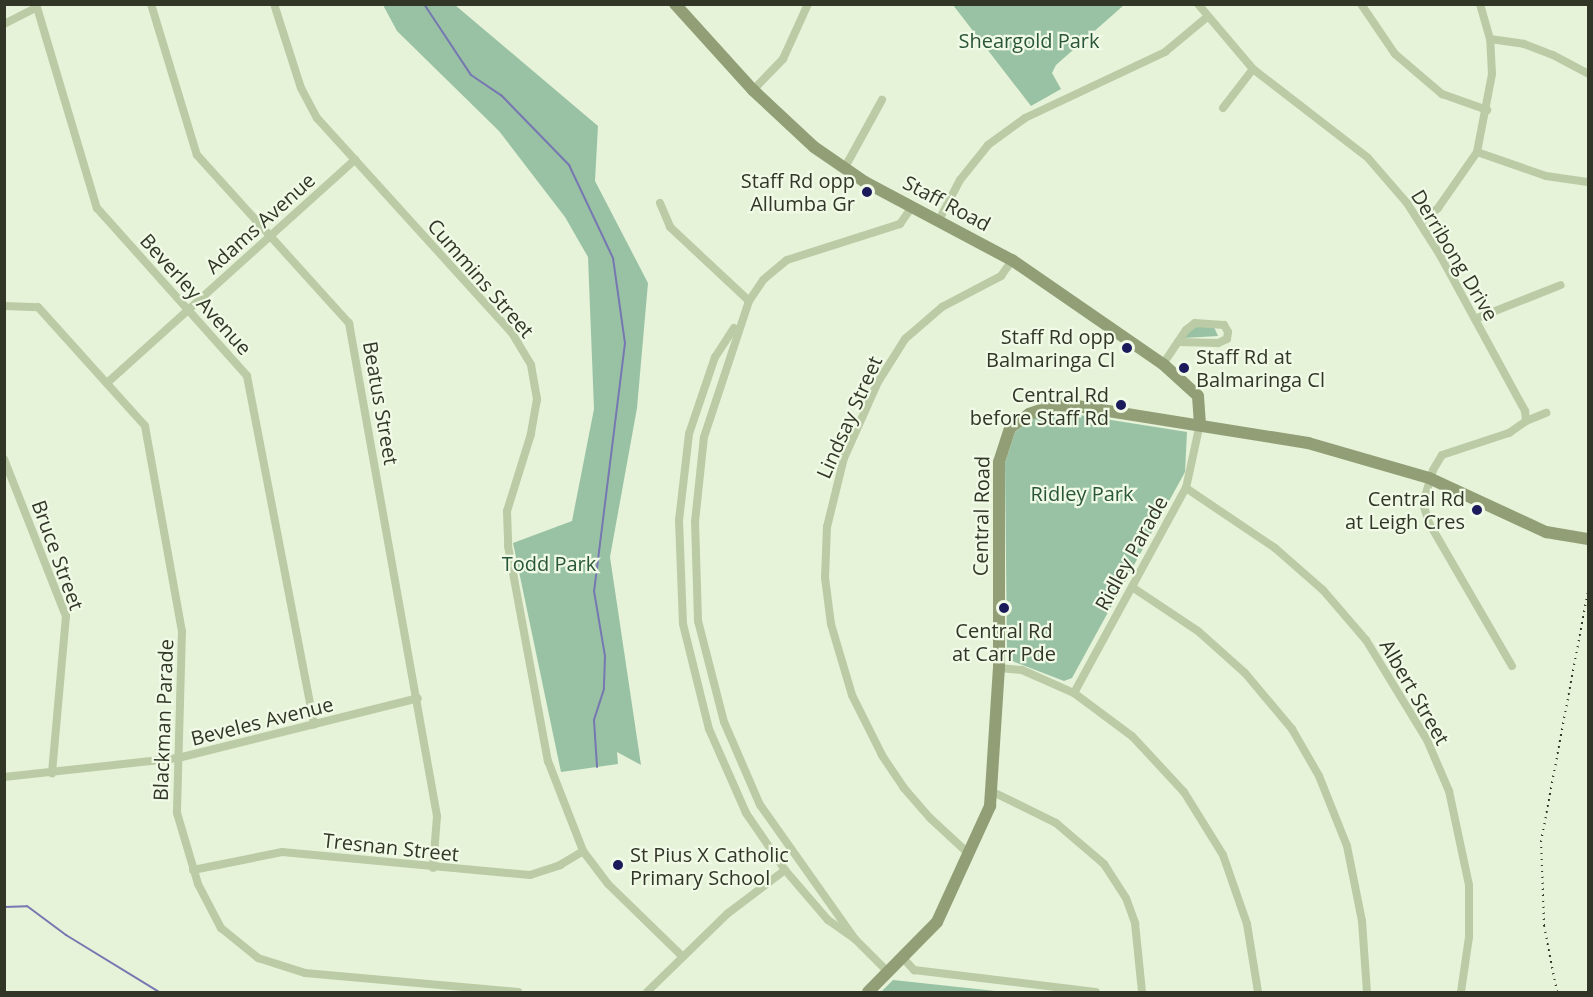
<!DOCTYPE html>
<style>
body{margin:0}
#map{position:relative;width:1593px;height:997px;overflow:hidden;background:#e6f3d9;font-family:"Open Sans",sans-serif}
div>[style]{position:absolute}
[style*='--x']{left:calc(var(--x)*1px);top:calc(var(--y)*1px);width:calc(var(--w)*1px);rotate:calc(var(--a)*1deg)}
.green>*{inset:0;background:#99c2a5}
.stream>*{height:2px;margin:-1px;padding:0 1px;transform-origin:1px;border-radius:1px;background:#7777b1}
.street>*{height:8px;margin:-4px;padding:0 4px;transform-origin:4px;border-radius:4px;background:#bbcba5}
.secondary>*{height:12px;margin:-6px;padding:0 6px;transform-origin:6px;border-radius:6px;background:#929f76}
.rail>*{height:2px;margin-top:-1px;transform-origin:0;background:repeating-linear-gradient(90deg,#323626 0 1.5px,transparent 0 6px)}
.dots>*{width:16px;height:16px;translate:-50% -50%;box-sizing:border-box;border:3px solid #f0fae6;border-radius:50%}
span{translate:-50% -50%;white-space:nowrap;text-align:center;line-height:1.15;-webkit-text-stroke:4.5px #f0fae6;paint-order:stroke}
.park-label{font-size:20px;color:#295637}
.poi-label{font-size:20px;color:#323626}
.right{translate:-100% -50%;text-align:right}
.left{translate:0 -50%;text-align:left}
.street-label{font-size:20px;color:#323626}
.frame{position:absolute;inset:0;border:6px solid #323626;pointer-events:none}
</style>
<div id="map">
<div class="green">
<div style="clip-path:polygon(383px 5px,455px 5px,598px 126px,595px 181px,648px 283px,637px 408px,610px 557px,641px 765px,617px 752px,618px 764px,561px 772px,513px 543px,572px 521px,594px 409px,588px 257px,565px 217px,499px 131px,397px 31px)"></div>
<div style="clip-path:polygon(953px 5px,1124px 5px,1056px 65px,1052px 73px,1061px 89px,1031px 106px)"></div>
<div style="clip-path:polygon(1201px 325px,1214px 327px,1218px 336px,1184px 338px,1190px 330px)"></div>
<div style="clip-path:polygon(1042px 412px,1067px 413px,1187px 432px,1185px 472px,1072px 678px,1064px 681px,1012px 661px,1007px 652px,1005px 463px,1015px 432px)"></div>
<div style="clip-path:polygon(893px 980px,1005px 992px,881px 992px)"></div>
</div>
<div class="stream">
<div style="--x:424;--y:4;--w:85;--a:56.5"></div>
<div style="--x:471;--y:75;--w:36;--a:34"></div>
<div style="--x:501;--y:95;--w:98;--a:45.8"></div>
<div style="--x:569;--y:165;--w:103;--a:64.7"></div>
<div style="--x:613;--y:258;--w:86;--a:82"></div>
<div style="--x:625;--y:343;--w:250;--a:97.1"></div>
<div style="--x:594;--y:591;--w:66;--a:80.4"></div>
<div style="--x:605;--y:656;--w:33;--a:92"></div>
<div style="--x:604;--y:689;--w:33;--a:108"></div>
<div style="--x:594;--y:720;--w:47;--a:86.3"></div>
<div style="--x:4;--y:907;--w:23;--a:-2"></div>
<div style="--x:27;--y:906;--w:49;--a:36.6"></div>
<div style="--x:66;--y:935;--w:109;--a:31.5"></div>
</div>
<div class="street">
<div style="--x:36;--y:4;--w:213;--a:73.4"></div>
<div style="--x:97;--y:208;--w:225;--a:48.2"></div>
<div style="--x:247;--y:376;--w:355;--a:79.1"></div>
<div style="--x:151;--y:4;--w:158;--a:73.1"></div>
<div style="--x:197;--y:155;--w:227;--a:47.9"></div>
<div style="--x:349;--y:323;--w:501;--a:79.88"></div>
<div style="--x:437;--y:816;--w:52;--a:94.4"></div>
<div style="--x:274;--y:4;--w:88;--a:72.2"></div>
<div style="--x:301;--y:88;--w:34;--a:62"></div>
<div style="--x:317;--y:118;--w:290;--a:47.8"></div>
<div style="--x:512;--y:333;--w:37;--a:59"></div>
<div style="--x:531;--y:365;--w:35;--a:80"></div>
<div style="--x:537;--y:399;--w:36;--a:100"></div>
<div style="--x:531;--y:434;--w:81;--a:107.3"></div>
<div style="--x:507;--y:511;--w:35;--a:88"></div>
<div style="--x:508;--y:546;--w:219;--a:79.5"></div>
<div style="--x:548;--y:761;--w:97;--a:68.7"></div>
<div style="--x:583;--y:851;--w:41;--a:52.9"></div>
<div style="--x:608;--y:884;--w:103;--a:44.2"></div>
<div style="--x:1198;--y:4;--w:85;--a:49.8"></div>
<div style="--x:1253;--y:69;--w:145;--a:37.7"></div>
<div style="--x:1368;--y:158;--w:60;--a:49.1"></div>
<div style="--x:1407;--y:203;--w:62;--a:57.6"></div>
<div style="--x:1440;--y:255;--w:178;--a:61.4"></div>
<div style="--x:1525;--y:411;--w:10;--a:84"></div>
<div style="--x:1361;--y:4;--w:60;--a:55.8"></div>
<div style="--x:1395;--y:54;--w:62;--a:40.4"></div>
<div style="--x:1442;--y:94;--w:48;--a:19.6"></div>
<div style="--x:4;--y:24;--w:37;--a:-27"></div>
<div style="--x:1490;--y:39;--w:34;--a:8"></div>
<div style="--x:1524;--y:44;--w:31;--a:21"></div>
<div style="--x:1553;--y:55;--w:40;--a:28"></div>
<div style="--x:753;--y:90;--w:43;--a:-45.9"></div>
<div style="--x:783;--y:59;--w:60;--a:-65.6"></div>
<div style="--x:1223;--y:108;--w:49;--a:-52.4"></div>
<div style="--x:1477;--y:152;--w:73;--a:19.2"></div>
<div style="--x:1546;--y:176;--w:42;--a:8.1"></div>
<div style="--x:844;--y:169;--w:79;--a:-61.2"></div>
<div style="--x:660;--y:203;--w:26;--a:67"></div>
<div style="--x:670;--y:227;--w:108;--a:43.1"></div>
<div style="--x:939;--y:220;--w:45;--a:-62.3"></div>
<div style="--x:960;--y:180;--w:45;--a:-51.3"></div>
<div style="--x:988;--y:145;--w:46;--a:-36.1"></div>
<div style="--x:1025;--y:118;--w:155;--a:-25.2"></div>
<div style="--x:1165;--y:52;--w:53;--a:-39.7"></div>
<div style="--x:1421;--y:222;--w:22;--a:-39"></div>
<div style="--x:1438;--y:208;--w:68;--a:-55.1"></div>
<div style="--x:1477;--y:152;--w:79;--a:-79.1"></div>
<div style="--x:1492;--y:74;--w:35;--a:-93"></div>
<div style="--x:1490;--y:39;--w:36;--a:-106"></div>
<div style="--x:4;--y:306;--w:34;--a:2"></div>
<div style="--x:38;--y:307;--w:160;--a:48"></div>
<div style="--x:145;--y:426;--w:208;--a:79.8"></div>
<div style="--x:182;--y:631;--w:182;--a:91.6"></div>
<div style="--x:177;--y:813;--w:74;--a:73.5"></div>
<div style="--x:198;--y:884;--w:50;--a:62.4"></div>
<div style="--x:221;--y:928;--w:48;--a:39"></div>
<div style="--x:258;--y:958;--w:49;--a:17.7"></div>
<div style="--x:305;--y:973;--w:214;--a:5.1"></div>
<div style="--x:1475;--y:319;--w:92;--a:-21.6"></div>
<div style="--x:734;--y:328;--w:35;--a:123"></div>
<div style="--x:715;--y:357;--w:81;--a:108.7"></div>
<div style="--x:689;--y:434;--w:87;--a:96.6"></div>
<div style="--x:679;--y:520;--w:104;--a:87.8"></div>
<div style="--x:683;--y:624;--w:108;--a:76.1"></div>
<div style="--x:709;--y:729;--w:92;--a:66.2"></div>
<div style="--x:746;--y:813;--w:69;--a:55.6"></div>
<div style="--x:785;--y:870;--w:66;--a:49.3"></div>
<div style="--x:828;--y:920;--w:33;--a:35"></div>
<div style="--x:855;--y:939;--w:47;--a:45"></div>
<div style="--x:1163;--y:364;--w:41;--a:-55.9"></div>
<div style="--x:1186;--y:330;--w:11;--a:-38"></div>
<div style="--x:1195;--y:323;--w:29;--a:4"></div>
<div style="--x:1224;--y:325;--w:8;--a:60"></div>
<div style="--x:1228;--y:332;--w:7;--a:98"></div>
<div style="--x:1227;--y:339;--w:10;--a:156"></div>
<div style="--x:1218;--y:343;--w:40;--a:-178.6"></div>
<div style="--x:107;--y:383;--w:334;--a:-42"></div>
<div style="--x:4;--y:459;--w:169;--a:68.5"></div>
<div style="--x:66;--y:616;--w:158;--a:95.1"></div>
<div style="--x:1186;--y:488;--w:107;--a:34"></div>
<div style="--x:1275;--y:548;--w:64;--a:41.2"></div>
<div style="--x:1323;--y:590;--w:66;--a:49.3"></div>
<div style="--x:1366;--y:640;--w:117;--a:58.6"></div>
<div style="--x:1427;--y:740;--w:56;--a:66.7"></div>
<div style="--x:1449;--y:791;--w:96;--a:78"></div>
<div style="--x:1469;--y:885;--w:52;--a:90"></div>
<div style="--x:1469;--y:937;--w:56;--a:98.3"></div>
<div style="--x:1132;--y:587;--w:79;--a:33.7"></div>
<div style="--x:1198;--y:631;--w:63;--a:41.8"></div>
<div style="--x:1245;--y:673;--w:73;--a:50"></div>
<div style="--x:1292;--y:729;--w:54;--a:60.1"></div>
<div style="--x:1319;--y:776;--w:75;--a:68.2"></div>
<div style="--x:1347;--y:846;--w:76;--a:78.7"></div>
<div style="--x:1362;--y:921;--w:71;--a:86"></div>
<div style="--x:1512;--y:666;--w:165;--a:-120.1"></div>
<div style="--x:1429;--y:523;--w:21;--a:-107"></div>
<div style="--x:1423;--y:503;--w:34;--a:-73"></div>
<div style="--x:1433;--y:470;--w:17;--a:-59"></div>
<div style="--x:1442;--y:455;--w:71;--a:-18.2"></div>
<div style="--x:1509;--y:433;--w:21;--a:-35"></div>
<div style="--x:1526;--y:421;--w:22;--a:-22"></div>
<div style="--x:999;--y:668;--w:23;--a:5"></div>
<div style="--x:1022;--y:670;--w:57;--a:23.9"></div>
<div style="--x:1074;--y:693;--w:72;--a:36.6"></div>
<div style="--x:1132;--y:736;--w:76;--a:47.1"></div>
<div style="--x:1184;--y:792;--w:74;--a:58.2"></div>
<div style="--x:1223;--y:855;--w:73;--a:70.8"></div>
<div style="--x:1247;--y:924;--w:69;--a:80.8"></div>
<div style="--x:1074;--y:693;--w:234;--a:-61.4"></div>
<div style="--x:1186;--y:488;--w:66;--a:-77.8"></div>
<div style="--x:4;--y:777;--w:175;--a:-6.2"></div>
<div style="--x:178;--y:758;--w:247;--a:-14"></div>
<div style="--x:993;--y:792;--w:70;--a:26.2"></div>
<div style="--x:1056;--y:823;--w:63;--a:40.5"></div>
<div style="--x:1104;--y:864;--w:40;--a:57.1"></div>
<div style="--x:1126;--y:898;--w:27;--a:70"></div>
<div style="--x:1135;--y:923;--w:69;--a:84.2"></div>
<div style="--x:969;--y:854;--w:53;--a:-137.3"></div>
<div style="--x:930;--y:818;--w:40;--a:-131"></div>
<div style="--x:904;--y:788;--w:40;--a:-124"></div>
<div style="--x:882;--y:755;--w:67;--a:-116.6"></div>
<div style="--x:852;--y:695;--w:74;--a:-106.5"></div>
<div style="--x:831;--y:624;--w:46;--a:-97.4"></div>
<div style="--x:825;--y:578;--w:51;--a:-87.8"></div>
<div style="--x:827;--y:527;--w:71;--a:-76.2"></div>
<div style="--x:844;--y:458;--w:83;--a:-65.9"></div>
<div style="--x:878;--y:382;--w:51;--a:-57.9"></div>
<div style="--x:905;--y:339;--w:49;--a:-40.9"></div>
<div style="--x:942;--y:307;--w:67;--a:-27.7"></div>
<div style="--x:1001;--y:276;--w:19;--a:-55"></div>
<div style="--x:193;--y:870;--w:91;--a:-11.4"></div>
<div style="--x:282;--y:852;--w:249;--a:5.3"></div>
<div style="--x:530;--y:875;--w:32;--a:-18"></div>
<div style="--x:560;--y:865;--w:27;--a:-31"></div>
<div style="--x:855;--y:939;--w:164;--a:-125.3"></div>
<div style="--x:760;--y:805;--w:90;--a:-113.4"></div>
<div style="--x:724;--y:722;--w:104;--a:-104.4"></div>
<div style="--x:698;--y:621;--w:99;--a:-91.7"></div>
<div style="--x:695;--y:522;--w:85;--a:-84"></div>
<div style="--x:704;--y:437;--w:143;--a:-71.7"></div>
<div style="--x:749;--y:301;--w:25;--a:-56"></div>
<div style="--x:763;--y:280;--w:31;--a:-40"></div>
<div style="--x:787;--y:260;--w:119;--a:-17.7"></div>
<div style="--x:900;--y:224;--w:21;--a:-55"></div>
<div style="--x:902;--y:957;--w:18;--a:47"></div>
<div style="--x:914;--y:970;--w:183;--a:6.9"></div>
<div style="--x:647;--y:992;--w:112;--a:-44.3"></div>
<div style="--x:727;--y:914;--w:73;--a:-37.2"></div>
</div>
<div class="secondary">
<div style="--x:675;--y:4;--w:116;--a:47.8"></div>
<div style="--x:753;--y:90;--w:83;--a:43.1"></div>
<div style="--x:814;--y:147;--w:62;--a:34.5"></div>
<div style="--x:865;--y:182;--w:166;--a:28"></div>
<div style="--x:1012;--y:260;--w:183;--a:34.6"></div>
<div style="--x:1163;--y:364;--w:47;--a:42.4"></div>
<div style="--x:1198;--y:396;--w:27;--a:86"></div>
<div style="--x:868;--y:992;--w:98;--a:-45.4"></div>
<div style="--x:937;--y:922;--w:128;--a:-65.4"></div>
<div style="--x:990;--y:806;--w:138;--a:-86.3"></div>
<div style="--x:999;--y:668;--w:206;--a:-90"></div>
<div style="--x:999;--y:462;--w:36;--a:-72"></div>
<div style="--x:1010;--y:428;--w:24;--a:-36"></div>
<div style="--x:1029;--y:414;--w:28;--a:-19"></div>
<div style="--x:1055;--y:405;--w:22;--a:3"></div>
<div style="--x:1077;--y:406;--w:234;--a:9.1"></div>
<div style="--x:1308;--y:443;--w:126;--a:16.1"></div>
<div style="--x:1429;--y:478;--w:129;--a:24.8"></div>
<div style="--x:1546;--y:532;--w:43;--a:9.5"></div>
</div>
<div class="rail">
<div style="--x:1557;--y:992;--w:67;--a:-101.1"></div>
<div style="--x:1544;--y:926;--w:84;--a:-92"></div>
<div style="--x:1541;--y:842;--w:254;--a:-79.4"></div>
</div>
<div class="dots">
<div style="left:867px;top:192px;background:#1b1a5a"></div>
<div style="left:1127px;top:348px;background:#1b1a5a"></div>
<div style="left:1184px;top:368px;background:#1b1a5a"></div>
<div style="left:1121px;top:405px;background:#1b1a5a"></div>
<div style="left:1477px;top:510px;background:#1b1a5a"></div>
<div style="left:1004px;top:608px;background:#1b1a5a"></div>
<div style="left:618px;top:865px;background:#1b1a5a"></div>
</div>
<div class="park-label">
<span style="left:1029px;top:40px">Sheargold Park</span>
<span style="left:1082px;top:493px">Ridley Park</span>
<span style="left:549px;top:563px">Todd Park</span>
</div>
<div class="poi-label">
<span class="right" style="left:855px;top:192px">Staff Rd opp<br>Allumba Gr</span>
<span class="right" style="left:1115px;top:348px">Staff Rd opp<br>Balmaringa Cl</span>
<span class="left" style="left:1196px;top:368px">Staff Rd at<br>Balmaringa Cl</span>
<span class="right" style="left:1109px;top:406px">Central Rd<br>before Staff Rd</span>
<span class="right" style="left:1465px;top:510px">Central Rd<br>at Leigh Cres</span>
<span style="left:1004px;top:642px">Central Rd<br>at Carr Pde</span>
<span class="left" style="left:630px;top:866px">St Pius X Catholic<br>Primary School</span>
</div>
<div class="street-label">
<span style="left:947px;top:203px;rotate:28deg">Staff Road</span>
<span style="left:260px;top:223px;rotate:-42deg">Adams Avenue</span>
<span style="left:1455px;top:255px;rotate:59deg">Derribong Drive</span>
<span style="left:481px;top:278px;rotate:49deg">Cummins Street</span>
<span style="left:196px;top:294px;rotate:48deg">Beverley Avenue</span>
<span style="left:381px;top:403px;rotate:80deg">Beatus Street</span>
<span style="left:849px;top:417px;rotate:-66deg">Lindsay Street</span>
<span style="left:981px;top:516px;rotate:-89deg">Central Road</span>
<span style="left:1131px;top:553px;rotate:-61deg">Ridley Parade</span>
<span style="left:58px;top:555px;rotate:70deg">Bruce Street</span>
<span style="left:1415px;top:692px;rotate:60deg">Albert Street</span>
<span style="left:163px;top:720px;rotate:-88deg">Blackman Parade</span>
<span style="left:262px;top:721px;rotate:-14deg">Beveles Avenue</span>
<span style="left:391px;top:847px;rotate:6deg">Tresnan Street</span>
</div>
<div class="frame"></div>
</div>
